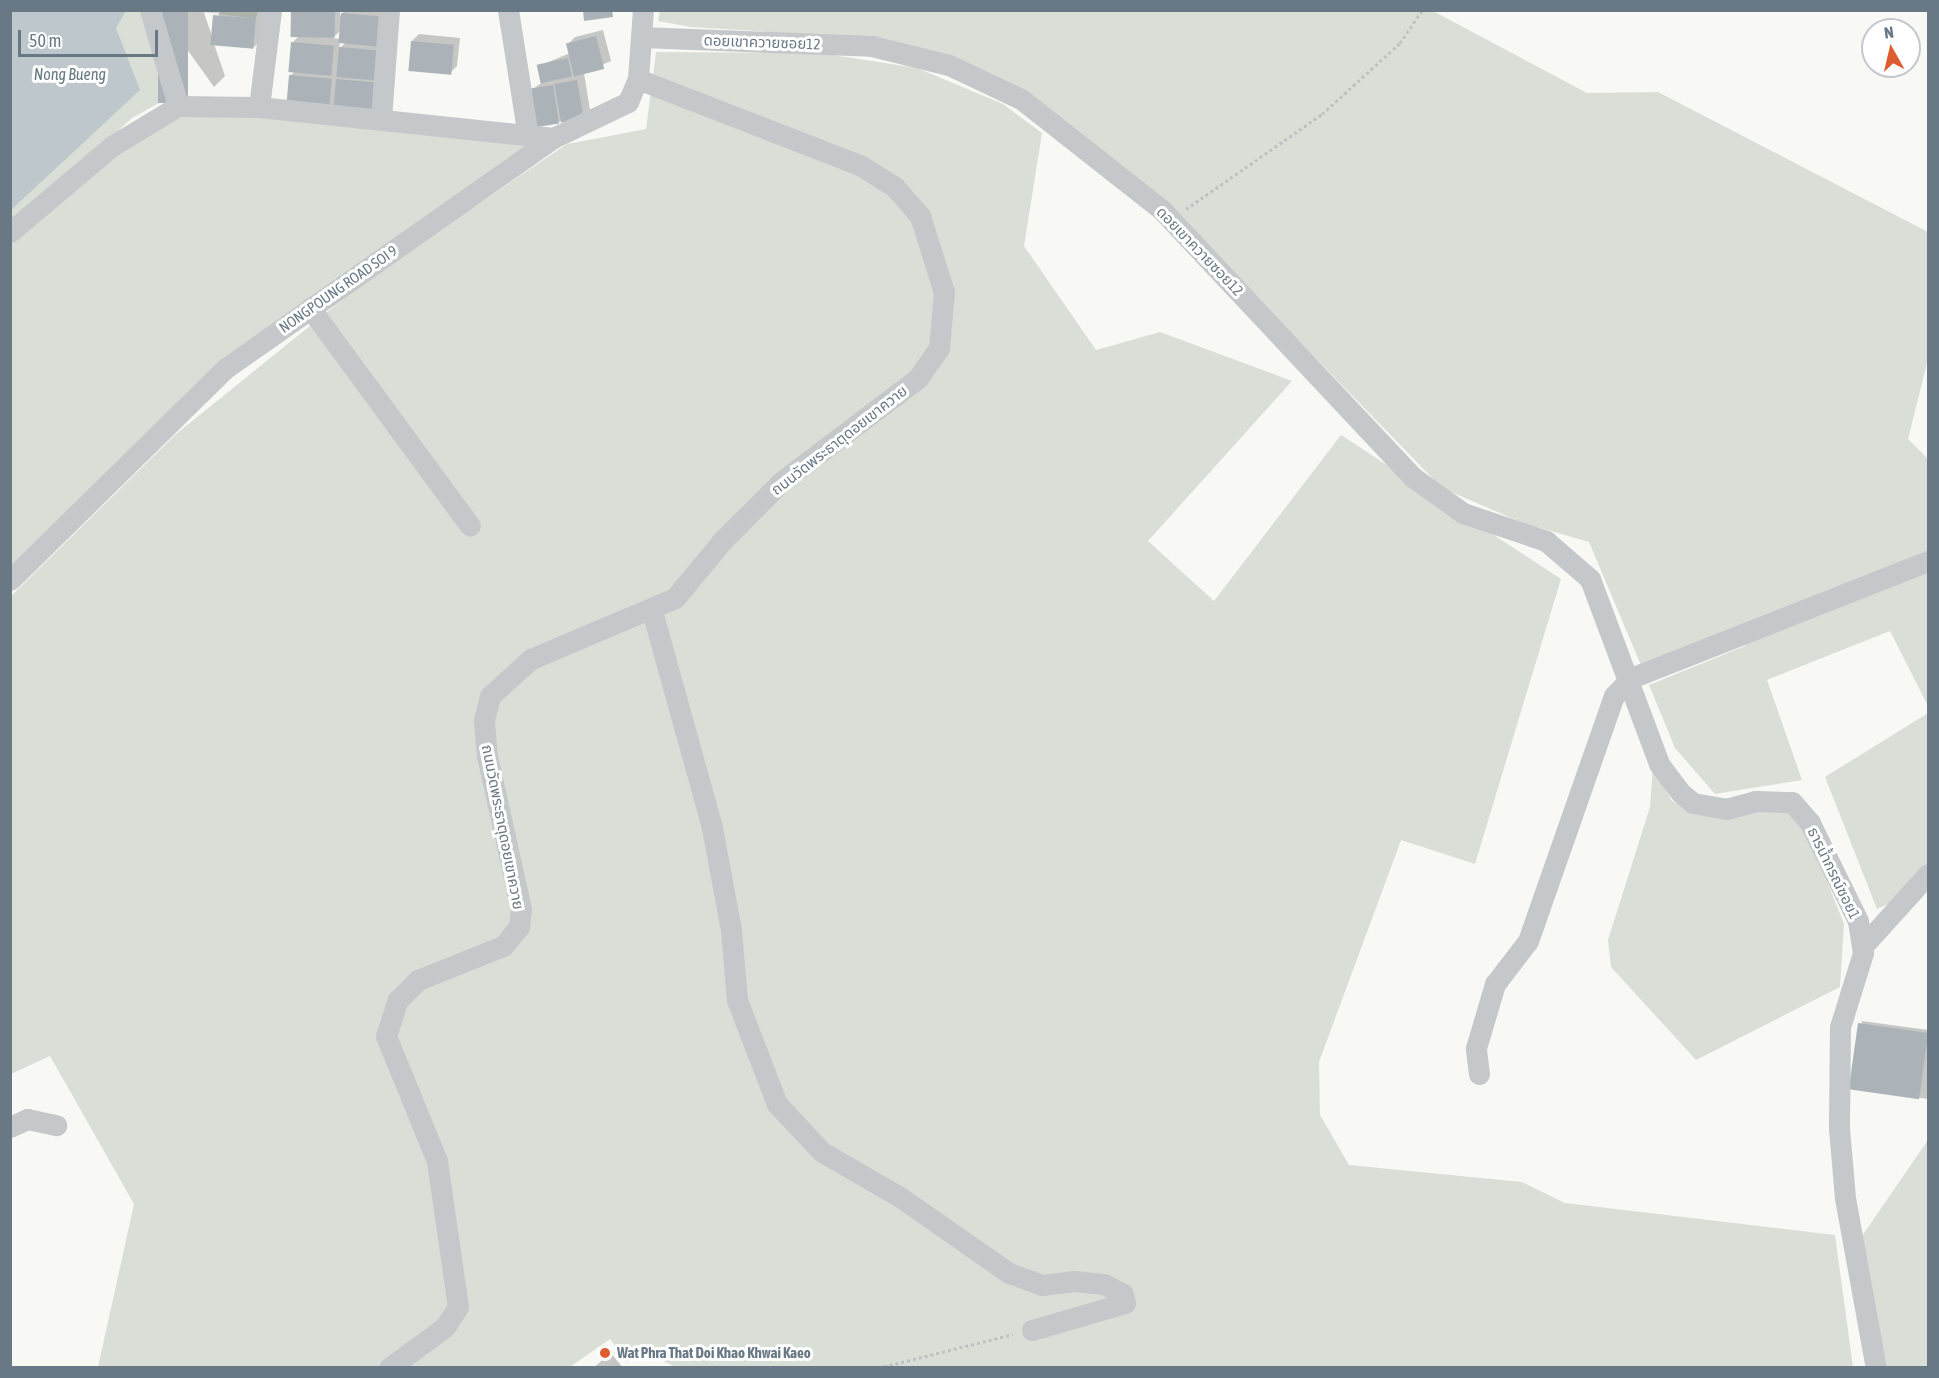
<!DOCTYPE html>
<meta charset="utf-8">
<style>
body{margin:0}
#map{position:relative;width:1939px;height:1378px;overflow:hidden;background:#f8f8f5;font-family:"Asap Condensed","Noto Sans Thai",sans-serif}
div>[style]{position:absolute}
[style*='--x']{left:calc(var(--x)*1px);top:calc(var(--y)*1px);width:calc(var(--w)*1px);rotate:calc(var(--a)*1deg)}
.green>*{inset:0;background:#d9dfd6}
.water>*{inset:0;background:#bec7cc}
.shadow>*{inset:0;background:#0003}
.building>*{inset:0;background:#abb3b8;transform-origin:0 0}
.path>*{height:3px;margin-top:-1.5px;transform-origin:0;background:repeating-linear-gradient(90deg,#bec0c2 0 3px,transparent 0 6px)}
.minor>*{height:21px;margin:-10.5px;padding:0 10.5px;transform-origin:10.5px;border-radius:10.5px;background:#c4c8cb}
.dots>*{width:16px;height:16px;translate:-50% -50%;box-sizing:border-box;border:3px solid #fff;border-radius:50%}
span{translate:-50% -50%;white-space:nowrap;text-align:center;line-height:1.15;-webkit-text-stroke:6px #fff;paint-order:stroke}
.street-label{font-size:15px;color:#687885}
.poi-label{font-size:15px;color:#687885;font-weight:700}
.left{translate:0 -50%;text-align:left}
.water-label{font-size:16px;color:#647881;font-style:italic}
.frame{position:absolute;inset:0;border:12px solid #687885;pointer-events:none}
.north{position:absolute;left:1861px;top:18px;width:60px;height:60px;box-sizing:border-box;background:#fff;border:2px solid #c3c9ce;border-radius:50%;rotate:352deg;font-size:16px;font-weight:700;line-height:24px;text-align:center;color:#687885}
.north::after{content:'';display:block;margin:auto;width:21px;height:27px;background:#dd5c30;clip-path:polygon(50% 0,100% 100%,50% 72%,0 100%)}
.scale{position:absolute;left:18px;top:30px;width:140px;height:27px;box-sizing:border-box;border:3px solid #687885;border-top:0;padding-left:8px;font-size:18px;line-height:21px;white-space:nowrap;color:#687885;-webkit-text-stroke:4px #fff;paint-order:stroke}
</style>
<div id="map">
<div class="green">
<div style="clip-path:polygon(660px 10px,1433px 11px,1587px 93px,1658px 92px,1928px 232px,1928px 359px,1908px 439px,1928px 459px,1928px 706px,1890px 631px,1767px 680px,1802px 780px,1715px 794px,1675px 748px,1649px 685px,1745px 646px,1758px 625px,1643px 670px,1589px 542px,1523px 523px,1442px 488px,1303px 345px,1060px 118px,884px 39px,691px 27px,658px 21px)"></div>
<div style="clip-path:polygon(11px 11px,150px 11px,170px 97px,132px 118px,11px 230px)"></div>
<div style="clip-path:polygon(195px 11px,258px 11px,256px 19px)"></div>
<div style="clip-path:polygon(656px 52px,820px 53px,917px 68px,1003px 104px,1042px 133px,1024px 246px,1096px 350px,1160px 332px,1292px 381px,1148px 541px,1214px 601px,1341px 435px,1561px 579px,1475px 864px,1401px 840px,1319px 1062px,1320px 1115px,1349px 1165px,1522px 1182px,1565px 1203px,1835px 1235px,1853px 1367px,678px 1368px,643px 1352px,627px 1362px,610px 1339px,570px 1367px,98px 1367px,134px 1204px,50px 1056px,11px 1074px,11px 596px,176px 434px,367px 280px,567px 144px,646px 129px)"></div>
<div style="clip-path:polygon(178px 106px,553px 138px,226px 368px,11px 580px,10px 231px)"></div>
<div style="clip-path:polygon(1928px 713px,1928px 871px,1900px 899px,1877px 909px,1825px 777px)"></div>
<div style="clip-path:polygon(1653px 766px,1672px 801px,1699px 814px,1783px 810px,1804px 823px,1844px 924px,1840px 987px,1696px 1060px,1611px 967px,1608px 940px,1650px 807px)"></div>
<div style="clip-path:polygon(1928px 1140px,1928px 1367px,1885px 1367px,1862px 1236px)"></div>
</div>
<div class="water">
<div style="clip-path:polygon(11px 10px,126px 11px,116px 28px,140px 90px,11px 210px)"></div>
</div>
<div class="shadow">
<div style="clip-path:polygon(159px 10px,203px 10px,213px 39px,220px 10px,263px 12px,260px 41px,253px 48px,214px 44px,225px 76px,214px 87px)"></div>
<div style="clip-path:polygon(evenodd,293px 10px,340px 10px,340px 16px,345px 10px,390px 10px,385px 77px,329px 108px,290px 76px,295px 71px,292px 43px,298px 37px,293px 10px,340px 31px,340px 39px,333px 38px,340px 31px,293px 10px,340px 41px,346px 42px,339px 49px,340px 41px)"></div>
<div style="clip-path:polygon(603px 30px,611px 61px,584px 73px,590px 110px,559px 122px,531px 90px,543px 82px,539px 66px,570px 53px,568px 44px,575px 37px)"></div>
<div style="clip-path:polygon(419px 34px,460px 38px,457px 66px,450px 73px,412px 41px)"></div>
<div style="clip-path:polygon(1862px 1021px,1928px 1030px,1928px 1099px,1850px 1088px)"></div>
<div style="clip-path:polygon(611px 1353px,623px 1368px,593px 1368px)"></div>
</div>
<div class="building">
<div style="left:158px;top:10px;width:30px;height:93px"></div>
<div style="left:291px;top:10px;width:44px;height:27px;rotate:1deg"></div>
<div style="clip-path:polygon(583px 10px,612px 10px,613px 17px,584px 21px)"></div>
<div style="left:341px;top:13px;width:43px;height:30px;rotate:5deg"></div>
<div style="left:213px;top:15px;width:43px;height:30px;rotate:5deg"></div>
<div style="left:596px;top:36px;width:34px;height:31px;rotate:76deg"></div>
<div style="left:411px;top:41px;width:43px;height:30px;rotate:5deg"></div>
<div style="left:291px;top:42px;width:43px;height:30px;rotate:5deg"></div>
<div style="left:339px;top:47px;width:43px;height:30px;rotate:5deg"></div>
<div style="left:568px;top:58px;width:19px;height:32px;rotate:78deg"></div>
<div style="left:289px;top:75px;width:43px;height:30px;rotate:5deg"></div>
<div style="left:336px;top:79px;width:43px;height:31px;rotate:5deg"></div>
<div style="left:577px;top:80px;width:39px;height:23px;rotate:80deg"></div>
<div style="left:553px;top:85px;width:39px;height:24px;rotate:81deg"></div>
<div style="left:1858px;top:1023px;width:71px;height:67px;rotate:8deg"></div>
</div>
<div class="path">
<div style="--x:1186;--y:209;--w:166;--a:-34.9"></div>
<div style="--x:1322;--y:114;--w:105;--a:-42.3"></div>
<div style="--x:1400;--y:43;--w:40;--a:-56"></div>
<div style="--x:878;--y:1368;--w:139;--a:-14.1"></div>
</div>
<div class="minor">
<div style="--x:150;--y:10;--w:100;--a:73.7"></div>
<div style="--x:508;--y:10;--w:128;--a:81"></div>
<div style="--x:641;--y:37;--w:231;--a:2.2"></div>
<div style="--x:872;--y:46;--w:79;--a:13.9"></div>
<div style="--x:949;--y:65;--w:80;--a:25.3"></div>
<div style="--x:1021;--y:99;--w:178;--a:38.2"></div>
<div style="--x:1161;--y:209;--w:369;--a:46.8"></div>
<div style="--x:1414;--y:478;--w:60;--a:35.5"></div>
<div style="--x:1463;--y:513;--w:88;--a:18.6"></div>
<div style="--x:1546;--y:541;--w:58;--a:40.8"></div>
<div style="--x:1590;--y:579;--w:197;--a:69.5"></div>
<div style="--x:1659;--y:764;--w:36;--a:53"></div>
<div style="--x:1681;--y:793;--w:16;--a:40"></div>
<div style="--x:1693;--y:803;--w:34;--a:10"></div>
<div style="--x:1726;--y:809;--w:30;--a:-15"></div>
<div style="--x:1755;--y:801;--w:37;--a:2"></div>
<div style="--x:1792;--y:802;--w:28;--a:49"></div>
<div style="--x:1810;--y:823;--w:109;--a:63.9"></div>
<div style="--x:1858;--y:921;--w:32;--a:81"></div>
<div style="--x:1863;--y:953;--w:77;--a:107.3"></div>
<div style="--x:1840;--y:1027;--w:101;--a:90.6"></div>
<div style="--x:1839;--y:1128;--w:70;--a:85.1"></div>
<div style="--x:1845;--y:1198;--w:173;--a:79.7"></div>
<div style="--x:259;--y:107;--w:98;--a:-82.9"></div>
<div style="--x:381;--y:119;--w:109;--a:-85.8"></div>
<div style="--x:10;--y:232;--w:133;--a:-40.1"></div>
<div style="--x:112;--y:146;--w:77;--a:-31.2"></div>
<div style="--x:178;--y:106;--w:81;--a:0.7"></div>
<div style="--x:259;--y:107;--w:296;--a:6"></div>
<div style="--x:310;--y:308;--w:270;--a:53.7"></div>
<div style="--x:10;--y:580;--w:303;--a:-44.5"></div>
<div style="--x:226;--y:368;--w:400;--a:-35.1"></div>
<div style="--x:553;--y:138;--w:83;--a:-25.6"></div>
<div style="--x:628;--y:102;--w:25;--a:-67"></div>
<div style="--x:638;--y:79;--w:69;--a:-85.9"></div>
<div style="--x:652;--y:611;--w:225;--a:74.5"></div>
<div style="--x:712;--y:828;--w:104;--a:79.4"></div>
<div style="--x:731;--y:930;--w:70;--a:85.1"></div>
<div style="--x:737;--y:1000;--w:111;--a:69"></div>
<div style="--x:777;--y:1104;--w:66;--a:46.8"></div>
<div style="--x:822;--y:1152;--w:90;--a:30"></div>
<div style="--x:900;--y:1197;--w:133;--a:34.9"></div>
<div style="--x:1009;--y:1273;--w:35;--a:20"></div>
<div style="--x:1042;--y:1285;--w:32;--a:-7"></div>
<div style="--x:1074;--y:1281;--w:30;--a:6"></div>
<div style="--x:1104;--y:1284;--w:21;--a:28"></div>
<div style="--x:1123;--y:1294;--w:9;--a:77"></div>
<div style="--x:1125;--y:1303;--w:97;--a:163.8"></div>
<div style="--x:1863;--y:946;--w:97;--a:-47.9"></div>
<div style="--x:1479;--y:1074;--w:26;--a:-97"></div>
<div style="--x:1476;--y:1048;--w:67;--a:-73.5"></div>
<div style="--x:1495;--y:984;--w:54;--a:-52.5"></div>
<div style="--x:1528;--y:941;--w:260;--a:-70.7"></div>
<div style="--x:1614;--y:696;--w:25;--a:-47"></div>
<div style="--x:1631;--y:678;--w:319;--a:-21.5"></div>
<div style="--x:10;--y:1127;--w:19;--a:-25"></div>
<div style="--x:27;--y:1119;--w:30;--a:12"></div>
<div style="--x:389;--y:1368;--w:69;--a:-36.2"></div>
<div style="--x:445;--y:1327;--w:24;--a:-57"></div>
<div style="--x:458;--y:1307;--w:148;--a:-98.2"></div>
<div style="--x:437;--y:1161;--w:135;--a:-112.2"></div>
<div style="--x:386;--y:1036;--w:38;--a:-72"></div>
<div style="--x:398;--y:1000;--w:28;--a:-45"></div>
<div style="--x:418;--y:980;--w:92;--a:-21.8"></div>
<div style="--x:503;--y:946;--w:25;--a:-50"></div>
<div style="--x:519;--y:927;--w:18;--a:-84"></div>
<div style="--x:521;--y:909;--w:157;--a:-102.5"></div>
<div style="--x:487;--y:756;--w:36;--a:-95"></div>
<div style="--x:484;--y:720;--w:25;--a:-76"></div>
<div style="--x:490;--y:696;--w:55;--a:-42.1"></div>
<div style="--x:531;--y:659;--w:156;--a:-23"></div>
<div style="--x:675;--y:598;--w:75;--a:-50.4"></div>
<div style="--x:723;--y:540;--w:83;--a:-45"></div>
<div style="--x:782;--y:481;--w:171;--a:-37.1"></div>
<div style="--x:918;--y:378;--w:37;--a:-55"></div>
<div style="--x:939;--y:348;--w:56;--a:-84.9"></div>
<div style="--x:944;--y:292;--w:80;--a:-107.5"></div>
<div style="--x:920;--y:216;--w:38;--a:-131"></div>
<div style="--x:895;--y:187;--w:39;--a:-148"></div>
<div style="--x:862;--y:166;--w:240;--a:-158.8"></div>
</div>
<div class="dots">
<div style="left:605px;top:1353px;background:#dd5c30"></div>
</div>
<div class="street-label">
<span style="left:762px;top:42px;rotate:2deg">ดอยเขาควายซอย12</span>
<span style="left:1200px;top:251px;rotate:46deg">ดอยเขาควายซอย12</span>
<span style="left:338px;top:289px;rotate:-35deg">NONGPOUNG ROAD SOI 9</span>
<span style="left:839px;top:440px;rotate:-38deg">ถนนวัดพระธาตุดอยเขาควาย</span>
<span style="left:503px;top:827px;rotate:79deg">ถนนวัดพระธาตุดอยเขาควาย</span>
<span style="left:1834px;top:873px;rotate:64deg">ธารน้ำกรณ์ซอย1</span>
</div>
<div class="poi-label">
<span class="left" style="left:617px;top:1353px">Wat Phra That Doi Khao Khwai Kaeo</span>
</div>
<div class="water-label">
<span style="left:70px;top:74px">Nong Bueng</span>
</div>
<div class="frame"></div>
<div class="north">N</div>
<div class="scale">50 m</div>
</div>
